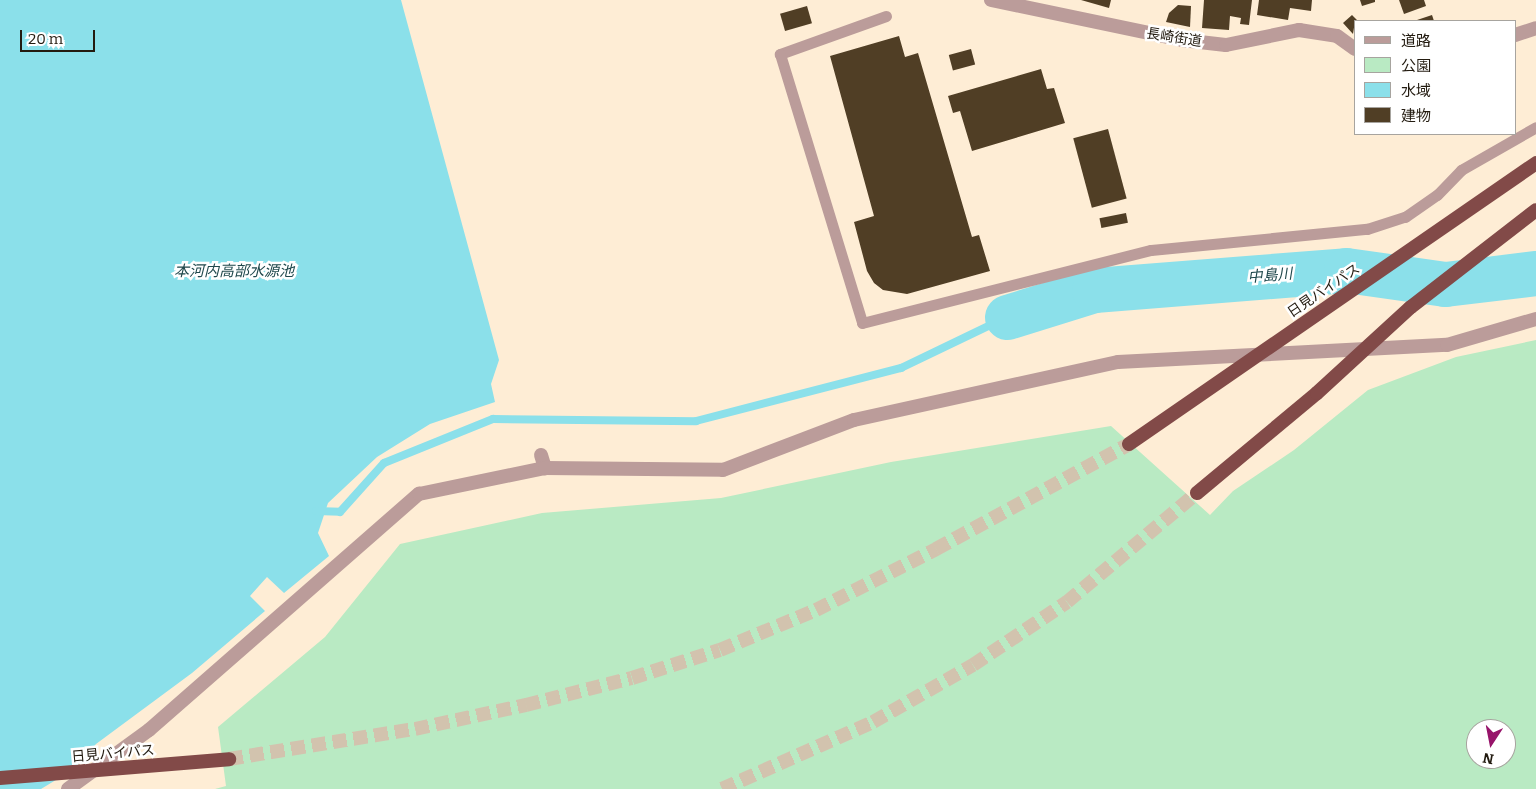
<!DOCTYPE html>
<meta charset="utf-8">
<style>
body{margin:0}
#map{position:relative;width:1536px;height:789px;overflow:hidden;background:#feedd5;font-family:Bitter,"Noto Sans JP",serif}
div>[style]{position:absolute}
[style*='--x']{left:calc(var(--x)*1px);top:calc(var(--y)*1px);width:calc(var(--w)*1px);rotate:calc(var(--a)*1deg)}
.green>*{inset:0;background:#b9eac3}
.water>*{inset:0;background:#8be0ea}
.stream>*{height:8px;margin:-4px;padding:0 4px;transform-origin:4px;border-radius:4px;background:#8be0ea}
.river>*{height:45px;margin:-22.5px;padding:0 22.5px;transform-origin:22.5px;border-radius:22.5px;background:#8be0ea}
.building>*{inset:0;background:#503e25;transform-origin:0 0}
.trunk-tunnel>*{height:14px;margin-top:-7px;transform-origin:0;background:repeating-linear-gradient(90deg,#d2c3ae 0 14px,transparent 0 21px)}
.service>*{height:11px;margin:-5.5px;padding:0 5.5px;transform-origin:5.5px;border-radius:5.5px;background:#bb9c9a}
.minor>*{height:14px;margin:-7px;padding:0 7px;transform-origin:7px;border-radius:7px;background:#bb9c9a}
.trunk>*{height:14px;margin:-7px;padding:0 7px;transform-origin:7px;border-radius:7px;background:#824a48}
span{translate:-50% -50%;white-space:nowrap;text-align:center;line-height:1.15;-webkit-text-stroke:5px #fff;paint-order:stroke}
.street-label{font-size:14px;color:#231b10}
.water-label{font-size:15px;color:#20484c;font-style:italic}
.legend{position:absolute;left:1354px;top:20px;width:162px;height:115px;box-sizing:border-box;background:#fff;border:1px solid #a7a49f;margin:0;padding:6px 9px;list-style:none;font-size:15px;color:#231b10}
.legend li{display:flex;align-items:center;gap:10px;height:25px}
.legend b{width:25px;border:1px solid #a7a49f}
.north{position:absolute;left:1466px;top:719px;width:50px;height:50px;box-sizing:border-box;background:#fff;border:1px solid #a7a49f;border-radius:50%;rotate:191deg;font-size:14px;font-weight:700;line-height:20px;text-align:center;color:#231b10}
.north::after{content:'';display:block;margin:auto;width:18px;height:22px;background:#97146a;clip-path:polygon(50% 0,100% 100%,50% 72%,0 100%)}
.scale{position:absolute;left:20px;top:30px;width:75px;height:22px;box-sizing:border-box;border:2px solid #231b10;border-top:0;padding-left:6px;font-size:15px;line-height:18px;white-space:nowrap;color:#231b10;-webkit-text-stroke:4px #fff;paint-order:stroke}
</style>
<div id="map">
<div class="green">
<div style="clip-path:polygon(evenodd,1536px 340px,1536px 789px,215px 789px,226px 786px,218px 727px,325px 637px,400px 544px,542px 513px,721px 498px,891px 462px,1111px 426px,1210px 515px,1233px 491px,1294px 450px,1368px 390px,1456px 357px,1536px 340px,1476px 729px,1506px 729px,1506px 759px,1476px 759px,1476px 729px)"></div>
</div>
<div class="water">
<div style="clip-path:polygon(0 0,401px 0,499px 360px,491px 384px,495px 402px,430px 424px,377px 457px,328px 503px,318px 533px,329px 556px,284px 593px,267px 577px,250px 596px,265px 611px,192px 673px,96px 744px,74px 769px,41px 789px,0 789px)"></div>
</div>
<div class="stream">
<div style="--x:316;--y:511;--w:24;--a:2"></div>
<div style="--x:340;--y:512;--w:66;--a:-48.1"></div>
<div style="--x:384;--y:463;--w:118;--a:-22"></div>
<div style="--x:493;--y:419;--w:203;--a:0.6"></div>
<div style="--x:696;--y:421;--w:212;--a:-14.5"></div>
<div style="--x:901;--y:368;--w:118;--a:-25.7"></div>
</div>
<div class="river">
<div style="--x:1007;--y:317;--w:91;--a:-17.2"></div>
<div style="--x:1094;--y:290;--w:253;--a:-4.5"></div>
<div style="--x:1346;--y:270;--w:100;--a:8"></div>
<div style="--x:1445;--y:284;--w:92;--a:-6.9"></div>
</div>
<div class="building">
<div style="clip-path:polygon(1081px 0,1111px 0,1109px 8px)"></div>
<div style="clip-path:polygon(1204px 0,1252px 0,1249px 25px,1240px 24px,1241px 18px,1230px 16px,1229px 30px,1202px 28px)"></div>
<div style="clip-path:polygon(1259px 0,1312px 0,1311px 11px,1290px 8px,1288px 20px,1257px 15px)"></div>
<div style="clip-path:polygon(1360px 0,1375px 0,1375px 2px,1362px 6px)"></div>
<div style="clip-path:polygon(1399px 0,1424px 0,1426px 6px,1404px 14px)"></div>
<div style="clip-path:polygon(1178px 5px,1191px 6px,1190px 27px,1166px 22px,1169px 13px)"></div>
<div style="left:807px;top:6px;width:18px;height:28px;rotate:74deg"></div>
<div style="clip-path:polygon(1352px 15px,1358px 21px,1355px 21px,1353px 34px,1343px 23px)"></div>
<div style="clip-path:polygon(1432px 15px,1434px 21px,1414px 21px)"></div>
<div style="clip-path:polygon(899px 36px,905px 57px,918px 53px,972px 237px,979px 235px,990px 271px,907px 294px,883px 290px,874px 283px,867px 271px,854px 222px,874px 216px,830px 56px)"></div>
<div style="left:971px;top:49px;width:16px;height:23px;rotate:75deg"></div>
<div style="clip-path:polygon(1041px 69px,1047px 89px,1054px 88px,1065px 123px,972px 151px,960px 111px,953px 113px,948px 96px)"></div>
<div style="left:1108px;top:129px;width:72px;height:36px;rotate:75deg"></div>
<div style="left:1126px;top:213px;width:10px;height:27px;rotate:79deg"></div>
</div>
<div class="trunk-tunnel">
<div style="--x:229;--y:759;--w:188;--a:-9.2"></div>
<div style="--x:415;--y:729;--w:114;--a:-12.2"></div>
<div style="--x:526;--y:705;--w:109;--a:-14.3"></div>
<div style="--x:632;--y:678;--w:92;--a:-17.7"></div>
<div style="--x:720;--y:650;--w:104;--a:-22.6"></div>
<div style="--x:816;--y:610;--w:135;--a:-26.9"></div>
<div style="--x:936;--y:549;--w:220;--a:-28.5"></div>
<div style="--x:722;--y:789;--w:165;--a:-23.9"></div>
<div style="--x:873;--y:722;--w:115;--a:-29.7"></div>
<div style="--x:973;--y:665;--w:113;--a:-33.8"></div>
<div style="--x:1067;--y:602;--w:170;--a:-40"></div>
</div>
<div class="service">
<div style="--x:886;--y:16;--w:113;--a:160.3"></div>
<div style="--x:780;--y:54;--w:281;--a:73"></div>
<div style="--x:862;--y:323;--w:298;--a:-14.2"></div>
<div style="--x:1151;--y:250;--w:217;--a:-5.6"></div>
<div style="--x:1367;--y:229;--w:40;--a:-18"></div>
<div style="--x:1405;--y:217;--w:39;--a:-35"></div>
<div style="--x:1437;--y:195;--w:35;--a:-46"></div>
<div style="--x:1461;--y:170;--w:86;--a:-29.8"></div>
</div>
<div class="minor">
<div style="--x:991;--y:0;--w:195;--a:11.8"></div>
<div style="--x:1182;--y:40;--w:44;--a:6.5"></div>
<div style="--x:1226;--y:45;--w:75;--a:-11.6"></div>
<div style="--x:1299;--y:30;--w:38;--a:9"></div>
<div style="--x:1337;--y:36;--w:22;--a:36"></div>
<div style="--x:1515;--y:35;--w:22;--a:-18"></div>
<div style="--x:541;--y:455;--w:14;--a:73"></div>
<div style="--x:68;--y:789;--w:100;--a:-36.1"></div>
<div style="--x:149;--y:730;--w:359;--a:-41.2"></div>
<div style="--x:419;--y:494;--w:129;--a:-11.7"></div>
<div style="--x:545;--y:468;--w:178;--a:0.6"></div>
<div style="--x:723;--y:470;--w:140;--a:-20.9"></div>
<div style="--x:854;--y:420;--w:270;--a:-12.4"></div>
<div style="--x:1118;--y:362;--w:329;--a:-3"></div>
<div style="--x:1447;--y:345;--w:93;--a:-16.3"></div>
</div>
<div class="trunk">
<div style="--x:1129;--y:444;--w:495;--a:-34.6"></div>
<div style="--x:1197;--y:493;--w:156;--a:-39.8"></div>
<div style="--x:1317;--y:393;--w:127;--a:-42.5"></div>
<div style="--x:1411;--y:307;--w:158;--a:-37.8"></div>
<div style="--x:0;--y:778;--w:230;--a:-4.7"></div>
</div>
<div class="street-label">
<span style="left:1174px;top:38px;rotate:9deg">長崎街道</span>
<span style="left:1324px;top:291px;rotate:-34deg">日見バイパス</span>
<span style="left:113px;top:754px;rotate:-5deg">日見バイパス</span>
</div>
<div class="water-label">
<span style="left:234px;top:272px">本河内高部水源池</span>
<span style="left:1270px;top:276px;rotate:-5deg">中島川</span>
</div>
<ul class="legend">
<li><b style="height:6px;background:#bb9c9a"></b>道路</li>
<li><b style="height:14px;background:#b9eac3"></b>公園</li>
<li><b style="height:14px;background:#8be0ea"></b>水域</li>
<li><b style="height:14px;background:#503e25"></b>建物</li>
</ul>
<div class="north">N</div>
<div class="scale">20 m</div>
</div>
